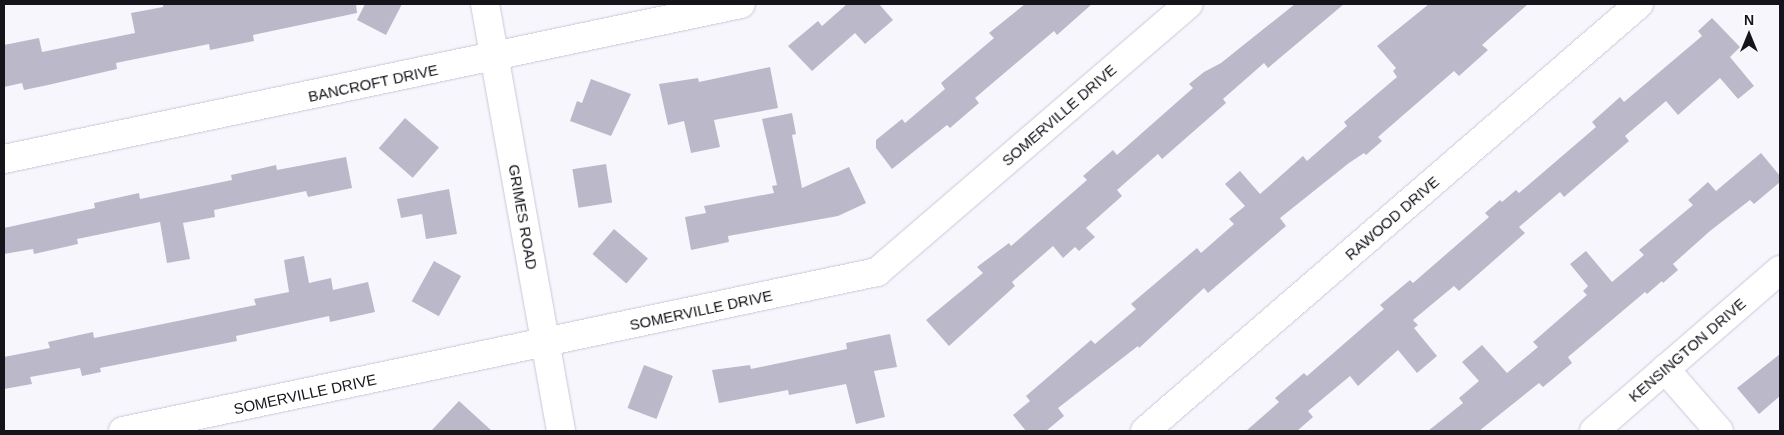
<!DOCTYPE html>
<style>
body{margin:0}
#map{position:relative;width:1784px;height:435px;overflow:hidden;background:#f7f6fd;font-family:Arial,sans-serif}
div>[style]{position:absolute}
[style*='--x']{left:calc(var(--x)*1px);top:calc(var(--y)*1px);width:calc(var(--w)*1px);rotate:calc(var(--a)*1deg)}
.building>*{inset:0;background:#bbb9c9;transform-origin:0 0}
.roads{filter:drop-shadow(0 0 1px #cac8d8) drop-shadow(0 0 1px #cac8d8)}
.minor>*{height:28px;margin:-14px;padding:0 14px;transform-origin:14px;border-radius:14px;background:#fff}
.tertiary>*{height:28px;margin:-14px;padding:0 14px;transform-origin:14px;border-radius:14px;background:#fff}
span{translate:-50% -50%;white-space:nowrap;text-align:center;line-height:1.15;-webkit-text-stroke:5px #fff;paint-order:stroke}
.street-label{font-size:15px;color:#15141a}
.frame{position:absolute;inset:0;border:5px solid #15141a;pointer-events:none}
.north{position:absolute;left:1724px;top:10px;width:50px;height:50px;-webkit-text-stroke:4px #fff;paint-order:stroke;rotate:0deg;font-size:14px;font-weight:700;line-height:20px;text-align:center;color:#15141a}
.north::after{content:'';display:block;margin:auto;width:18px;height:22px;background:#15141a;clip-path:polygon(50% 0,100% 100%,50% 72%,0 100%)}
</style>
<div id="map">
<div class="building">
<div style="clip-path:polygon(163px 4px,356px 4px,357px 13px,253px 35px,254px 41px,210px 50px,209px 44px,116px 63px,117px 69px,48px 85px,24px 90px,22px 83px,4px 87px,4px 45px,39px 38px,42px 52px,135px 33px,131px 13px,163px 7px)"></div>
<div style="clip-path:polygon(365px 4px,402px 4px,386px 35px,357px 20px)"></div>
<div style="clip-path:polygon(847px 4px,879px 4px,893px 20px,865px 44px,855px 33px,812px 71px,788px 46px,818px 21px,822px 26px)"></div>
<div style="clip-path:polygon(1025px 4px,1092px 4px,1057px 35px,1054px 31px,975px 98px,979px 103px,950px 128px,947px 125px,892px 169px,876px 148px,876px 140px,902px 119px,905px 123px,945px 89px,941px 83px,994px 38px,989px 33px)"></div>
<div style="clip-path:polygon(1295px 4px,1344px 4px,1268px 68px,1264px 63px,1223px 99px,1226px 103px,1162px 159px,1158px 154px,1117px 190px,1122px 196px,1086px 228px,1095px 237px,1079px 251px,1075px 247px,1063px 258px,1053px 246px,1012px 282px,1015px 286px,949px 346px,926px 320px,983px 273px,977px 267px,1009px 243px,1011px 246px,1087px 180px,1083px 176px,1113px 150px,1117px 155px,1193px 88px,1189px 84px,1204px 72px,1221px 63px)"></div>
<div style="clip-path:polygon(1429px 4px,1528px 4px,1482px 45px,1488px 50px,1459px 76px,1454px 71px,1378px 137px,1382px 141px,1366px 155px,1364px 153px,1349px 163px,1280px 218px,1286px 226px,1208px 293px,1204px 288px,1139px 348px,1138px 346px,1058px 408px,1064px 416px,1046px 431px,1026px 431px,1013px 415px,1030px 401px,1026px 396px,1091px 340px,1095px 344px,1136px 309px,1131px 304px,1197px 248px,1201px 253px,1234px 224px,1229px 219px,1245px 206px,1225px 184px,1240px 171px,1260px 194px,1303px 156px,1307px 161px,1347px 126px,1344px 122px,1397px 77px,1393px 71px,1396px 68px,1377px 46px)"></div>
<div style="clip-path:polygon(1712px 18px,1740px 47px,1730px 57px,1754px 86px,1738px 99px,1720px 78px,1678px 115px,1666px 101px,1625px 136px,1629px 141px,1564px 197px,1560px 192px,1519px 227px,1525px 233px,1459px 291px,1454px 286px,1413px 320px,1418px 325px,1414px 328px,1437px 356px,1417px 373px,1398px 350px,1358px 386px,1350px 376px,1308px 411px,1313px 417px,1297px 431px,1246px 431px,1279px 402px,1275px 398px,1304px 373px,1307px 376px,1384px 309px,1380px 305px,1410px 280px,1413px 283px,1489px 217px,1485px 213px,1500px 200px,1502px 202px,1516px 190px,1519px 193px,1596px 127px,1592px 122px,1620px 97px,1624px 102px,1702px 36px,1698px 31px)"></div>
<div style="clip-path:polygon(770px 67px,778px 108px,714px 120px,720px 147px,691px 153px,684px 121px,668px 125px,659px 84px,698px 78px,699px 82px)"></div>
<div style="clip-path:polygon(591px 79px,631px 94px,611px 136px,570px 121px,577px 101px,582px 103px)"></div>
<div style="clip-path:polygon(792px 113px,796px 134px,792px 135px,802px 188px,849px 167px,866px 203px,838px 216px,728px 236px,729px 242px,691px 250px,685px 217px,706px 213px,704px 206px,774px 193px,772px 186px,777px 185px,762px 119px)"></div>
<div style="left:405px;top:118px;width:45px;height:40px;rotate:41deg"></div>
<div style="clip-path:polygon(1761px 153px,1780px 176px,1780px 182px,1754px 204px,1750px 200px,1710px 231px,1673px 264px,1678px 270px,1663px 283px,1662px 281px,1647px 294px,1645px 292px,1568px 357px,1572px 363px,1543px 387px,1539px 383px,1479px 431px,1428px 431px,1463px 403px,1459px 398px,1479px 381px,1462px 362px,1482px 345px,1507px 373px,1538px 347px,1533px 342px,1587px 295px,1583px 291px,1588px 286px,1570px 264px,1586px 251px,1612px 282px,1644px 255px,1639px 250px,1693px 205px,1688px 200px,1708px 182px,1716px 191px)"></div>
<div style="clip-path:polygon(346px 157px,352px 188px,308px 197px,306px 191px,214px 210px,215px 217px,183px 223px,190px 259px,167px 263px,160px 222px,77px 239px,78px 244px,34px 254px,33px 249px,4px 254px,4px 228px,95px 208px,94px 203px,139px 193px,140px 199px,232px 180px,231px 175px,276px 165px,277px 170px)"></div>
<div style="left:606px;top:164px;width:39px;height:34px;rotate:81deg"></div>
<div style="clip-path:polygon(449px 189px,457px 234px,426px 239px,422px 214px,401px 218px,397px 199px)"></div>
<div style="left:614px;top:229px;width:45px;height:33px;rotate:41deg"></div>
<div style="clip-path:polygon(304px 256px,309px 283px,331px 278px,333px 290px,368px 282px,375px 312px,330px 322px,329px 316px,236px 336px,237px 341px,100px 368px,101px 372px,82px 376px,80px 368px,30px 377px,32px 384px,4px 389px,4px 357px,50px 348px,48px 342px,93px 332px,94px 338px,256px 305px,254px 299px,289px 292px,284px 260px)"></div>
<div style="left:434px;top:261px;width:31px;height:46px;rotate:29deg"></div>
<div style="clip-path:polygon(890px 334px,897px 367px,874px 371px,885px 417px,856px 424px,846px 384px,789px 395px,788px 390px,719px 403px,712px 370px,750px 365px,751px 369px,847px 349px,846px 343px)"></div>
<div style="clip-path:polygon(1780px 354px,1780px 396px,1759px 414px,1737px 388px)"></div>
<div style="left:644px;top:365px;width:31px;height:46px;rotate:21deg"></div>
<div style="clip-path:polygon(459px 401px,492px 431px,431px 431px)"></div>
</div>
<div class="roads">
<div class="minor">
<div style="--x:4;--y:159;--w:753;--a:-11.88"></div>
<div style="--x:1665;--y:369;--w:82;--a:48.9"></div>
<div style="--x:123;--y:431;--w:771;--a:-11.91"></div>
<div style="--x:877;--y:272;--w:411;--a:-40.7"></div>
<div style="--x:1145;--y:431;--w:653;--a:-40.84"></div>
<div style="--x:1594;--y:431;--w:246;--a:-40.9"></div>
</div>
<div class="tertiary">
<div style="--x:485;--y:4;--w:434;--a:79.9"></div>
</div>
</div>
<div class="street-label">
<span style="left:373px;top:83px;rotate:-12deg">BANCROFT DRIVE</span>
<span style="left:1059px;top:115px;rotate:-41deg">SOMERVILLE DRIVE</span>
<span style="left:523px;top:217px;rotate:80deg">GRIMES ROAD</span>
<span style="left:1392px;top:218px;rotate:-41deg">RAWOOD DRIVE</span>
<span style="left:701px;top:310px;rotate:-12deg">SOMERVILLE DRIVE</span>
<span style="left:1687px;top:350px;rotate:-41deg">KENSINGTON DRIVE</span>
<span style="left:305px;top:394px;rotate:-12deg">SOMERVILLE DRIVE</span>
</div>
<div class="frame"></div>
<div class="north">N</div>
</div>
